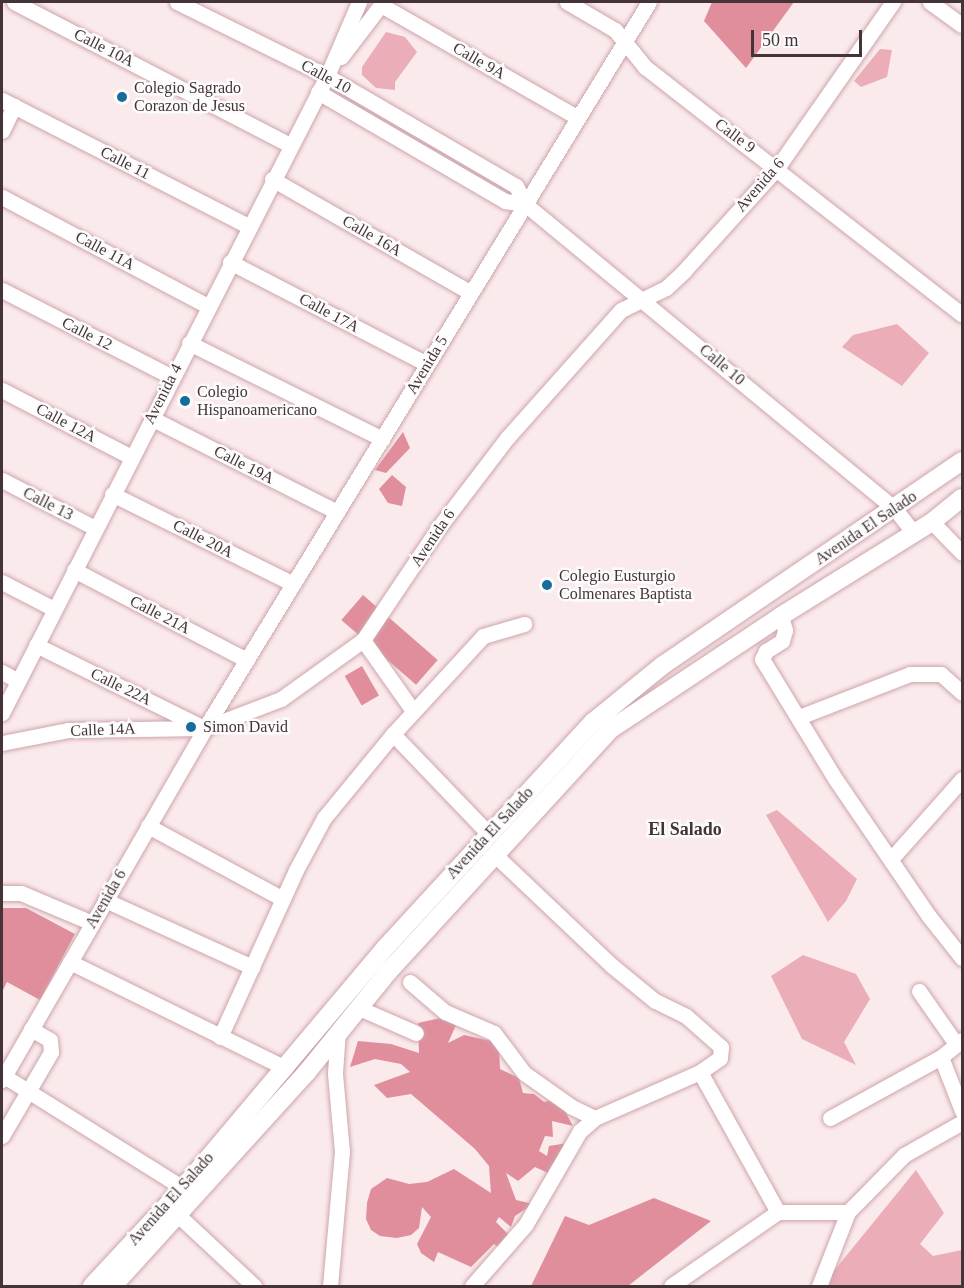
<!DOCTYPE html>
<style>
body{margin:0}
#map{position:relative;width:964px;height:1288px;overflow:hidden;background:#fbeaec;font-family:Georgia,serif}
div>[style]{position:absolute}
[style*='--x']{left:calc(var(--x)*1px);top:calc(var(--y)*1px);width:calc(var(--w)*1px);rotate:calc(var(--a)*1deg)}
.green>*{inset:0;background:#ebadb7}
.forest>*{inset:0;background:#e08d9c;transform-origin:0 0}
.roads{filter:drop-shadow(0 0 2px #cda5ab) drop-shadow(0 0 2px #cda5ab)}
.minor>*{height:15px;margin:-7.5px;padding:0 7.5px;transform-origin:7.5px;border-radius:7.5px;background:#fff}
.major>*{height:18px;margin:-9px;padding:0 9px;transform-origin:9px;border-radius:9px;background:#fff}
.dots>*{width:16px;height:16px;translate:-50% -50%;box-sizing:border-box;border:3px solid #fcfcfc;border-radius:50%}
span{translate:-50% -50%;white-space:nowrap;text-align:center;line-height:1.15;-webkit-text-stroke:5px #fcfcfc;paint-order:stroke}
.street-label{font-size:16px;color:#453437}
.poi-label{font-size:16px;color:#453437}
.left{translate:0 -50%;text-align:left}
.neighbourhood-label{font-size:18px;color:#453437;font-weight:700}
.frame{position:absolute;inset:0;border:3px solid #453437;pointer-events:none}
.scale{position:absolute;left:751px;top:30px;width:111px;height:27px;box-sizing:border-box;border:3px solid #453437;border-top:0;padding-left:8px;font-size:18px;line-height:21px;white-space:nowrap;color:#453437;-webkit-text-stroke:4px #fcfcfc;paint-order:stroke}
</style>
<div id="map">
<div class="green">
<div style="clip-path:polygon(386px 32px,405px 37px,417px 52px,395px 82px,395px 90px,376px 88px,362px 75px,362px 67px)"></div>
<div style="clip-path:polygon(880px 49px,892px 50px,887px 77px,861px 87px,854px 81px)"></div>
<div style="clip-path:polygon(897px 324px,929px 353px,902px 386px,842px 347px,853px 335px)"></div>
<div style="clip-path:polygon(777px 810px,857px 879px,846px 901px,828px 922px,766px 815px)"></div>
<div style="clip-path:polygon(803px 955px,856px 974px,870px 999px,844px 1042px,856px 1065px,802px 1039px,771px 976px)"></div>
<div style="clip-path:polygon(916px 1170px,944px 1213px,920px 1244px,933px 1256px,962px 1250px,962px 1286px,829px 1286px,833px 1272px)"></div>
</div>
<div class="forest">
<div style="clip-path:polygon(712px 2px,794px 2px,746px 68px,704px 21px)"></div>
<div style="clip-path:polygon(403px 432px,410px 448px,386px 473px,375px 470px)"></div>
<div style="clip-path:polygon(392px 475px,406px 487px,402px 506px,388px 503px,379px 489px)"></div>
<div style="left:363px;top:595px;width:99px;height:33px;rotate:41deg"></div>
<div style="left:362px;top:666px;width:34px;height:20px;rotate:60deg"></div>
<div style="clip-path:polygon(2px 908px,26px 908px,75px 934px,40px 1000px,7px 982px,2px 992px)"></div>
<div style="clip-path:polygon(445px 1017px,456px 1025px,448px 1043px,464px 1035px,491px 1041px,499px 1048px,500px 1069px,519px 1078px,523px 1093px,534px 1094px,544px 1102px,558px 1098px,573px 1126px,552px 1121px,553px 1137px,545px 1136px,539px 1151px,547px 1156px,549px 1146px,568px 1143px,548px 1173px,535px 1167px,518px 1181px,506px 1173px,516px 1200px,533px 1204px,515px 1216px,511px 1227px,499px 1217px,496px 1222px,509px 1235px,500px 1249px,494px 1244px,471px 1267px,438px 1252px,434px 1262px,421px 1253px,417px 1244px,431px 1217px,422px 1207px,419px 1228px,411px 1235px,397px 1238px,380px 1236px,371px 1230px,366px 1219px,367px 1203px,371px 1189px,387px 1178px,409px 1184px,427px 1182px,454px 1169px,491px 1193px,489px 1166px,475px 1149px,411px 1094px,387px 1098px,374px 1085px,410px 1072px,401px 1064px,375px 1059px,350px 1067px,358px 1041px,391px 1044px,419px 1053px,418px 1023px)"></div>
<div style="clip-path:polygon(654px 1198px,711px 1221px,628px 1286px,531px 1286px,565px 1216px,589px 1225px)"></div>
</div>
<div class="roads">
<div class="minor">
<div style="--x:14;--y:2;--w:311;--a:27.4"></div>
<div style="--x:177;--y:2;--w:167;--a:26.3"></div>
<div style="--x:327;--y:76;--w:219;--a:30.2"></div>
<div style="--x:516;--y:186;--w:20;--a:63"></div>
<div style="--x:525;--y:204;--w:480;--a:39.5"></div>
<div style="--x:895;--y:509;--w:31;--a:52"></div>
<div style="--x:567;--y:2;--w:56;--a:30.3"></div>
<div style="--x:615;--y:30;--w:48;--a:51"></div>
<div style="--x:645;--y:67;--w:402;--a:38"></div>
<div style="--x:930;--y:2;--w:39;--a:36"></div>
<div style="--x:381;--y:5;--w:227;--a:29.8"></div>
<div style="--x:341;--y:57;--w:69;--a:-52.6"></div>
<div style="--x:318;--y:92;--w:216;--a:30.2"></div>
<div style="--x:505;--y:201;--w:20;--a:9"></div>
<div style="--x:2;--y:100;--w:276;--a:27.1"></div>
<div style="--x:2;--y:131;--w:28;--a:-64"></div>
<div style="--x:272;--y:179;--w:229;--a:29.8"></div>
<div style="--x:2;--y:197;--w:233;--a:27.9"></div>
<div style="--x:230;--y:262;--w:222;--a:27.4"></div>
<div style="--x:2;--y:290;--w:191;--a:27.1"></div>
<div style="--x:189;--y:343;--w:216;--a:26.4"></div>
<div style="--x:2;--y:390;--w:145;--a:27.4"></div>
<div style="--x:151;--y:418;--w:208;--a:26.8"></div>
<div style="--x:2;--y:480;--w:105;--a:27.3"></div>
<div style="--x:112;--y:494;--w:202;--a:26.4"></div>
<div style="--x:932;--y:522;--w:43;--a:45.9"></div>
<div style="--x:74;--y:570;--w:195;--a:27.5"></div>
<div style="--x:2;--y:582;--w:59;--a:27.4"></div>
<div style="--x:781;--y:616;--w:15;--a:74"></div>
<div style="--x:785;--y:630;--w:11;--a:105"></div>
<div style="--x:782;--y:641;--w:19;--a:148"></div>
<div style="--x:766;--y:651;--w:9;--a:117"></div>
<div style="--x:762;--y:659;--w:142;--a:58.6"></div>
<div style="--x:836;--y:780;--w:163;--a:55.7"></div>
<div style="--x:928;--y:915;--w:55;--a:51.7"></div>
<div style="--x:363;--y:640;--w:87;--a:54.8"></div>
<div style="--x:36;--y:645;--w:185;--a:26.3"></div>
<div style="--x:2;--y:672;--w:18;--a:29"></div>
<div style="--x:2;--y:713;--w:715;--a:-62.97"></div>
<div style="--x:327;--y:76;--w:81;--a:-66.6"></div>
<div style="--x:799;--y:717;--w:119;--a:-21.2"></div>
<div style="--x:910;--y:674;--w:31;--a:0"></div>
<div style="--x:941;--y:674;--w:28;--a:42"></div>
<div style="--x:393;--y:734;--w:139;--a:46.2"></div>
<div style="--x:2;--y:743;--w:67;--a:-11.1"></div>
<div style="--x:68;--y:730;--w:137;--a:-0.8"></div>
<div style="--x:205;--y:728;--w:81;--a:-20.9"></div>
<div style="--x:281;--y:699;--w:101;--a:-35.7"></div>
<div style="--x:363;--y:640;--w:136;--a:-56.1"></div>
<div style="--x:439;--y:527;--w:112;--a:-52.6"></div>
<div style="--x:507;--y:438;--w:171;--a:-48.3"></div>
<div style="--x:621;--y:310;--w:50;--a:-26.1"></div>
<div style="--x:666;--y:288;--w:25;--a:-43"></div>
<div style="--x:684;--y:271;--w:139;--a:-47.9"></div>
<div style="--x:777;--y:168;--w:203;--a:-55.1"></div>
<div style="--x:148;--y:826;--w:153;--a:28.4"></div>
<div style="--x:891;--y:859;--w:107;--a:-48.4"></div>
<div style="--x:2;--y:893;--w:19;--a:0"></div>
<div style="--x:21;--y:893;--w:77;--a:22.9"></div>
<div style="--x:105;--y:900;--w:162;--a:24.5"></div>
<div style="--x:70;--y:962;--w:240;--a:26.2"></div>
<div style="--x:410;--y:982;--w:46;--a:40.6"></div>
<div style="--x:445;--y:1012;--w:53;--a:23.2"></div>
<div style="--x:494;--y:1033;--w:50;--a:53.1"></div>
<div style="--x:524;--y:1073;--w:59;--a:35.3"></div>
<div style="--x:572;--y:1107;--w:25;--a:26"></div>
<div style="--x:919;--y:991;--w:65;--a:55.1"></div>
<div style="--x:359;--y:1008;--w:62;--a:23.7"></div>
<div style="--x:220;--y:1037;--w:183;--a:-65.5"></div>
<div style="--x:296;--y:870;--w:59;--a:-61.7"></div>
<div style="--x:324;--y:818;--w:109;--a:-50.6"></div>
<div style="--x:393;--y:734;--w:133;--a:-47.4"></div>
<div style="--x:483;--y:636;--w:43;--a:-16.3"></div>
<div style="--x:941;--y:1057;--w:58;--a:68.7"></div>
<div style="--x:700;--y:1072;--w:160;--a:60.9"></div>
<div style="--x:4;--y:1076;--w:211;--a:32"></div>
<div style="--x:2;--y:1080;--w:406;--a:-60"></div>
<div style="--x:205;--y:728;--w:851;--a:-58.55"></div>
<div style="--x:830;--y:1118;--w:127;--a:-28.8"></div>
<div style="--x:941;--y:1057;--w:27;--a:-39"></div>
<div style="--x:2;--y:1136;--w:97;--a:-59.7"></div>
<div style="--x:51;--y:1052;--w:12;--a:-95"></div>
<div style="--x:50;--y:1040;--w:22;--a:-150"></div>
<div style="--x:179;--y:1216;--w:103;--a:43"></div>
<div style="--x:330;--y:1286;--w:135;--a:-84.9"></div>
<div style="--x:342;--y:1152;--w:79;--a:-95.1"></div>
<div style="--x:335;--y:1073;--w:39;--a:-86"></div>
<div style="--x:472;--y:1286;--w:82;--a:-48.9"></div>
<div style="--x:526;--y:1224;--w:108;--a:-59.9"></div>
<div style="--x:580;--y:1131;--w:20;--a:-41"></div>
<div style="--x:595;--y:1118;--w:115;--a:-23.7"></div>
<div style="--x:700;--y:1072;--w:24;--a:-35"></div>
<div style="--x:720;--y:1058;--w:11;--a:-85"></div>
<div style="--x:721;--y:1047;--w:47;--a:-138.5"></div>
<div style="--x:686;--y:1016;--w:34;--a:-154"></div>
<div style="--x:655;--y:1001;--w:57;--a:-140.7"></div>
<div style="--x:611;--y:965;--w:160;--a:-136.5"></div>
<div style="--x:671;--y:1286;--w:130;--a:-34.7"></div>
<div style="--x:778;--y:1212;--w:70;--a:0"></div>
<div style="--x:848;--y:1212;--w:80;--a:-45.5"></div>
<div style="--x:904;--y:1155;--w:67;--a:-29.6"></div>
<div style="--x:819;--y:1286;--w:79;--a:-68.6"></div>
</div>
<div class="major">
<div style="--x:92;--y:1286;--w:134;--a:-47.1"></div>
<div style="--x:183;--y:1188;--w:315;--a:-49.9"></div>
<div style="--x:386;--y:947;--w:306;--a:-47.4"></div>
<div style="--x:593;--y:722;--w:90;--a:-39.2"></div>
<div style="--x:663;--y:665;--w:362;--a:-34.3"></div>
<div style="--x:113;--y:1286;--w:289;--a:-47.8"></div>
<div style="--x:307;--y:1072;--w:129;--a:-51"></div>
<div style="--x:388;--y:972;--w:330;--a:-47.5"></div>
<div style="--x:611;--y:729;--w:204;--a:-33.6"></div>
<div style="--x:781;--y:616;--w:178;--a:-31.9"></div>
<div style="--x:932;--y:522;--w:38;--a:-39"></div>
</div>
</div>
<div class="dots">
<div style="left:122px;top:97px;background:#156c9d"></div>
<div style="left:185px;top:401px;background:#156c9d"></div>
<div style="left:547px;top:585px;background:#156c9d"></div>
<div style="left:191px;top:727px;background:#156c9d"></div>
</div>
<div class="street-label">
<span style="left:104px;top:48px;rotate:27deg">Calle 10A</span>
<span style="left:479px;top:61px;rotate:30deg">Calle 9A</span>
<span style="left:326px;top:77px;rotate:28deg">Calle 10</span>
<span style="left:735px;top:136px;rotate:37deg">Calle 9</span>
<span style="left:125px;top:163px;rotate:27deg">Calle 11</span>
<span style="left:760px;top:185px;rotate:-49deg">Avenida 6</span>
<span style="left:372px;top:236px;rotate:30deg">Calle 16A</span>
<span style="left:105px;top:251px;rotate:28deg">Calle 11A</span>
<span style="left:329px;top:313px;rotate:28deg">Calle 17A</span>
<span style="left:87px;top:334px;rotate:27deg">Calle 12</span>
<span style="left:427px;top:365px;rotate:-59deg">Avenida 5</span>
<span style="left:722px;top:365px;rotate:40deg">Calle 10</span>
<span style="left:163px;top:394px;rotate:-63deg">Avenida 4</span>
<span style="left:66px;top:423px;rotate:28deg">Calle 12A</span>
<span style="left:244px;top:465px;rotate:27deg">Calle 19A</span>
<span style="left:48px;top:504px;rotate:27deg">Calle 13</span>
<span style="left:866px;top:528px;rotate:-34deg">Avenida El Salado</span>
<span style="left:433px;top:538px;rotate:-56deg">Avenida 6</span>
<span style="left:203px;top:539px;rotate:27deg">Calle 20A</span>
<span style="left:160px;top:615px;rotate:27deg">Calle 21A</span>
<span style="left:121px;top:687px;rotate:26deg">Calle 22A</span>
<span style="left:103px;top:730px;rotate:-2deg">Calle 14A</span>
<span style="left:490px;top:833px;rotate:-47deg">Avenida El Salado</span>
<span style="left:106px;top:899px;rotate:-60deg">Avenida 6</span>
<span style="left:171px;top:1199px;rotate:-48deg">Avenida El Salado</span>
</div>
<div class="poi-label">
<span class="left" style="left:134px;top:97px">Colegio Sagrado<br>Corazon de Jesus</span>
<span class="left" style="left:197px;top:401px">Colegio<br>Hispanoamericano</span>
<span class="left" style="left:559px;top:585px">Colegio Eusturgio<br>Colmenares Baptista</span>
<span class="left" style="left:203px;top:727px">Simon David</span>
</div>
<div class="neighbourhood-label">
<span style="left:685px;top:829px">El Salado</span>
</div>
<div class="frame"></div>
<div class="scale">50 m</div>
</div>
